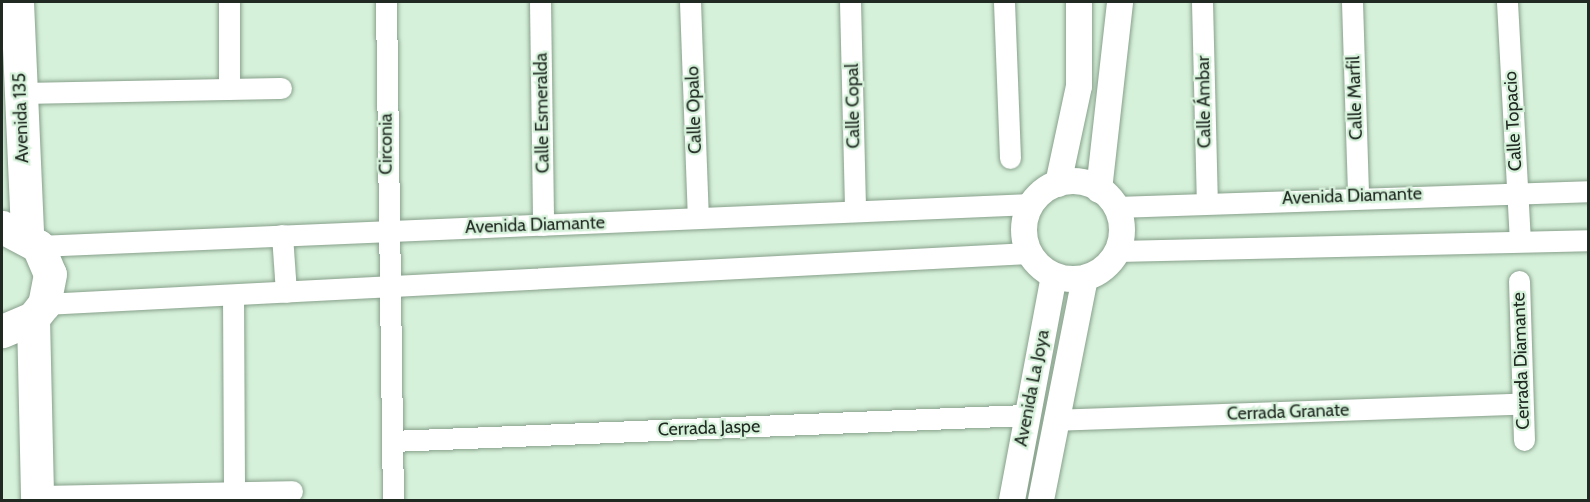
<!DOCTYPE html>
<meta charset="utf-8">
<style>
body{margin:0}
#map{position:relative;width:1590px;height:502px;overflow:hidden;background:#d6f1da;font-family:Cabin,sans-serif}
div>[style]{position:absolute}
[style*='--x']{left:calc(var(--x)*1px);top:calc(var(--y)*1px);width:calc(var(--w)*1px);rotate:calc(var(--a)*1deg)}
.roads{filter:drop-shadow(0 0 2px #87a08b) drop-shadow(0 0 2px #87a08b)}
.minor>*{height:21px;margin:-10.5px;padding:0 10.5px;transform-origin:10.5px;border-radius:10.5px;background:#fff}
.tertiary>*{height:26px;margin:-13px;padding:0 13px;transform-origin:13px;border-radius:13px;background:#fff}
.tertiary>.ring{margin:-13px;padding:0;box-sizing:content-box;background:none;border:26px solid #fff;border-radius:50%}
.primary>*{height:33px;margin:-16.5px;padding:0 16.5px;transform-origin:16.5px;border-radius:16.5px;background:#fff}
span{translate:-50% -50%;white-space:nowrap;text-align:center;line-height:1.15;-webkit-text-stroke:4.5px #d6f1da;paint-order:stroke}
.street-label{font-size:18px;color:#202a22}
.frame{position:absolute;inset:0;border:3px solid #202a22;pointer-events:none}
</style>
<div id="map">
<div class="roads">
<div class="minor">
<div style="--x:229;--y:2;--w:87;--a:90"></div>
<div style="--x:386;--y:2;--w:498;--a:89.2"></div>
<div style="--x:540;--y:2;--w:223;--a:89.2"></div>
<div style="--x:690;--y:2;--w:216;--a:87.9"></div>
<div style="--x:850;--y:2;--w:209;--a:88.6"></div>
<div style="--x:1004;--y:2;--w:156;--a:87.8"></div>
<div style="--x:1202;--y:2;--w:201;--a:88.6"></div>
<div style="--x:1352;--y:2;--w:193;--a:88.2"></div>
<div style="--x:1507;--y:2;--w:239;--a:86.9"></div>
<div style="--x:20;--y:93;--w:261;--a:-1.1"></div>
<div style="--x:1116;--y:207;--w:472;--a:-1.9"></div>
<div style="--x:282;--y:235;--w:57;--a:86"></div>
<div style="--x:38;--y:246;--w:994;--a:-2.42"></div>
<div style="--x:1118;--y:251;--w:470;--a:-1.3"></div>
<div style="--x:1519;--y:281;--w:159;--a:88.2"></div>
<div style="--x:233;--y:295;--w:197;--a:89.7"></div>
<div style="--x:44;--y:304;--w:986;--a:-2.96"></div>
<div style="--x:1054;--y:420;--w:467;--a:-2"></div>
<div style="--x:392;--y:441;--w:635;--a:-2.35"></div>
<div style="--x:37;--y:496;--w:255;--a:-1.1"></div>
</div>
<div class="tertiary">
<div class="ring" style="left:1024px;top:181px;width:72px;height:72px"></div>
<div style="--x:1058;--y:184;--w:100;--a:-77.9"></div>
<div style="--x:1079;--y:86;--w:84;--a:-90"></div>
<div style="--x:1099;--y:190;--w:189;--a:-83.6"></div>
<div style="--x:1012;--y:500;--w:228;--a:-79.4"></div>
<div style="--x:1041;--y:500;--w:226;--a:-78.8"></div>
</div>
<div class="primary">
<div style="--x:17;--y:2;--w:233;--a:87.5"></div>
<div style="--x:2;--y:227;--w:41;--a:27.8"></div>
<div style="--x:38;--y:246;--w:30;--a:67"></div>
<div style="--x:50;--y:274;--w:31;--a:101"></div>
<div style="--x:44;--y:304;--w:18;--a:128"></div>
<div style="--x:33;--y:318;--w:34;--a:157"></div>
<div style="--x:33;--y:318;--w:182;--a:88.7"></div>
</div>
</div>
<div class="street-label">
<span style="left:1355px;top:98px;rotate:-92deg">Calle Marfil</span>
<span style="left:1204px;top:102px;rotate:-91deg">Calle Ámbar</span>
<span style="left:853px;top:106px;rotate:-91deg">Calle Copal</span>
<span style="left:694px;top:110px;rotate:-92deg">Calle Opalo</span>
<span style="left:542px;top:113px;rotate:-91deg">Calle Esmeralda</span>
<span style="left:21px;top:118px;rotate:-92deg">Avenida 135</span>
<span style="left:1513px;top:121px;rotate:-93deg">Calle Topacio</span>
<span style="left:386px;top:144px;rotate:-90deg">Circonia</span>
<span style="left:1352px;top:196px;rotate:-2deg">Avenida Diamante</span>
<span style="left:535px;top:225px;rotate:-2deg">Avenida Diamante</span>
<span style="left:1521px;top:361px;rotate:-92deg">Cerrada Diamante</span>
<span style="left:1032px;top:388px;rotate:-79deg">Avenida La Joya</span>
<span style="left:1288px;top:412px;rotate:-2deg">Cerrada Granate</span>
<span style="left:709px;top:428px;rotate:-2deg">Cerrada Jaspe</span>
</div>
<div class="frame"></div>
</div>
